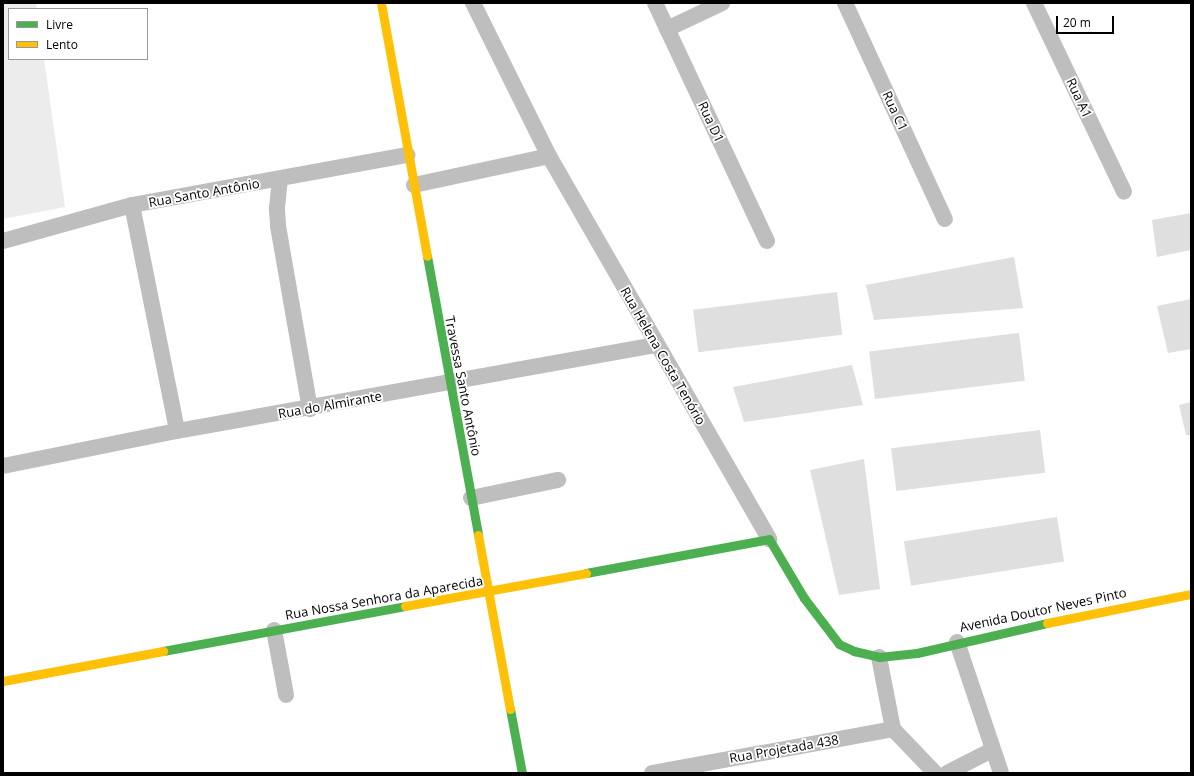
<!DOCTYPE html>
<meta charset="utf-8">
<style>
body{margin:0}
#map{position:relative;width:1194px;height:776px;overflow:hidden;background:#fff;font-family:"Open Sans",sans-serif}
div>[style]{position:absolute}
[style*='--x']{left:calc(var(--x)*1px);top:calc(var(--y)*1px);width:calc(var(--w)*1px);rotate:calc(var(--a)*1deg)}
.green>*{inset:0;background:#ececec}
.building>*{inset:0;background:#dfdfdf;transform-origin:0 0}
.street>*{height:16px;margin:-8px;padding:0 8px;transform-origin:8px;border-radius:8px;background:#bebebe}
.fast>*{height:9px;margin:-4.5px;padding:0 4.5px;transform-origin:4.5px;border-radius:4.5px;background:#4caf50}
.slow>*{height:9px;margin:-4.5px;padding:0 4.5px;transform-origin:4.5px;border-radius:4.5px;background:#ffc107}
span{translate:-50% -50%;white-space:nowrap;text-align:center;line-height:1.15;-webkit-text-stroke:3.5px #fff;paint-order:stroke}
.street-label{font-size:13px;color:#000}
.frame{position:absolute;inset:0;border:4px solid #000;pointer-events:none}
.legend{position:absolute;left:8px;top:8px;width:140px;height:52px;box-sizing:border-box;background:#fff;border:1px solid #999;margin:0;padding:5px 7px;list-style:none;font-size:12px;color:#000}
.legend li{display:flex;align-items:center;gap:8px;height:20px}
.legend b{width:20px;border:1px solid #999}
.scale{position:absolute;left:1056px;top:16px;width:58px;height:18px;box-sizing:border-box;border:2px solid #000;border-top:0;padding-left:5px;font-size:12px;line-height:14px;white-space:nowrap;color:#000;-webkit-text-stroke:3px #fff;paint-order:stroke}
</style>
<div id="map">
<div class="green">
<div style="clip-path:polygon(3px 3px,36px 3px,37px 9px,9px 9px,9px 59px,44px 59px,65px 207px,3px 219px)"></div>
</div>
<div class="building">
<div style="clip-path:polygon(1191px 213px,1191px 250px,1157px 257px,1152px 220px)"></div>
<div style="clip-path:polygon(1014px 257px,1023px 308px,874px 320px,866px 285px)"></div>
<div style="left:837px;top:292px;width:43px;height:145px;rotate:83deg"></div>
<div style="clip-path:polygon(1191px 299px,1191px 349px,1168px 353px,1157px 306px)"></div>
<div style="left:1019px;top:333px;width:48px;height:151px;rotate:83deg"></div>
<div style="clip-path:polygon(852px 365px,863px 405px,744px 422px,733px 387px)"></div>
<div style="clip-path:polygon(1191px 402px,1191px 435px,1186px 435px,1179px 405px)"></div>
<div style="left:1040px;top:430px;width:43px;height:150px;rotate:83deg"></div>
<div style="clip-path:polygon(864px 459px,880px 589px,839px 595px,810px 470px)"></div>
<div style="left:1057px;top:517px;width:45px;height:155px;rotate:81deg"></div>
</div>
<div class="street">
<div style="--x:473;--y:3;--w:171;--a:63.6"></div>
<div style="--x:549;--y:156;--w:442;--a:60.1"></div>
<div style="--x:655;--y:3;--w:263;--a:64.8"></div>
<div style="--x:845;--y:3;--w:238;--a:65.2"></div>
<div style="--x:1034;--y:3;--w:209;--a:64.5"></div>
<div style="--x:667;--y:29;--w:61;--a:-25.3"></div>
<div style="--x:280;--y:179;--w:31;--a:96"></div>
<div style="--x:277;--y:210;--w:16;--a:86"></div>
<div style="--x:278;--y:226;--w:186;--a:80.1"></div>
<div style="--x:414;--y:185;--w:138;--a:-12.1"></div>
<div style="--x:132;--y:205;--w:230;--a:78.7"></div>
<div style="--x:3;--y:241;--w:134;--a:-15.6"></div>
<div style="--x:132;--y:205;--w:280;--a:-10.3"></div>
<div style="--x:3;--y:466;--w:177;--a:-11.4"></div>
<div style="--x:177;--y:431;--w:487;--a:-10.2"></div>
<div style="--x:471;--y:498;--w:89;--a:-11.7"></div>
<div style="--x:274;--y:630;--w:66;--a:79.5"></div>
<div style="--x:957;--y:642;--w:138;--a:71.4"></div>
<div style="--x:879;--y:657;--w:73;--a:79"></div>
<div style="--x:893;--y:729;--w:61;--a:46.3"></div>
<div style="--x:652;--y:773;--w:245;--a:-10.3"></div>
<div style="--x:947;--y:773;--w:51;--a:-27.1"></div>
</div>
<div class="fast">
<div style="--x:427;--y:256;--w:284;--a:79.6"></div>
<div style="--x:586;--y:573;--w:186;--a:-10.5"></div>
<div style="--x:769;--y:539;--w:69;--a:59.3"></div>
<div style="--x:804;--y:598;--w:58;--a:52.7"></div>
<div style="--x:839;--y:644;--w:17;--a:25"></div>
<div style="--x:854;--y:651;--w:26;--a:13"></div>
<div style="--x:879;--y:657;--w:38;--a:-6"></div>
<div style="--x:917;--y:653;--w:133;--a:-13"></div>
<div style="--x:163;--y:651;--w:246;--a:-10.5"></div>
<div style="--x:510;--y:709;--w:65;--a:79.4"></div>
</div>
<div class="slow">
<div style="--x:381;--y:3;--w:257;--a:79.7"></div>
<div style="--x:478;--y:535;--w:177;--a:79.6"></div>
<div style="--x:405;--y:606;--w:184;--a:-10.3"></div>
<div style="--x:1047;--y:623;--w:147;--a:-11.4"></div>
<div style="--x:3;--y:681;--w:163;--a:-10.6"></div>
</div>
<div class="street-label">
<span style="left:1079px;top:98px;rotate:65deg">Rua A1</span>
<span style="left:895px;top:111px;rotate:65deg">Rua C1</span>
<span style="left:711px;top:122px;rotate:65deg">Rua D1</span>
<span style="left:204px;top:193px;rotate:-10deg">Rua Santo Antônio</span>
<span style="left:663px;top:356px;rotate:60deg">Rua Helena Costa Tenório</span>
<span style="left:463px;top:386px;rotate:79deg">Travessa Santo Antônio</span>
<span style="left:330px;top:405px;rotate:-10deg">Rua do Almirante</span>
<span style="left:384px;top:598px;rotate:-10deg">Rua Nossa Senhora da Aparecida</span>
<span style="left:1043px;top:610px;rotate:-12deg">Avenida Doutor Neves Pinto</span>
<span style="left:784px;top:749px;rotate:-10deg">Rua Projetada 438</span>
</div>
<div class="frame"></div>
<ul class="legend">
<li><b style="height:5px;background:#4caf50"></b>Livre</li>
<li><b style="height:5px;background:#ffc107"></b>Lento</li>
</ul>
<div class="scale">20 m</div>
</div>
